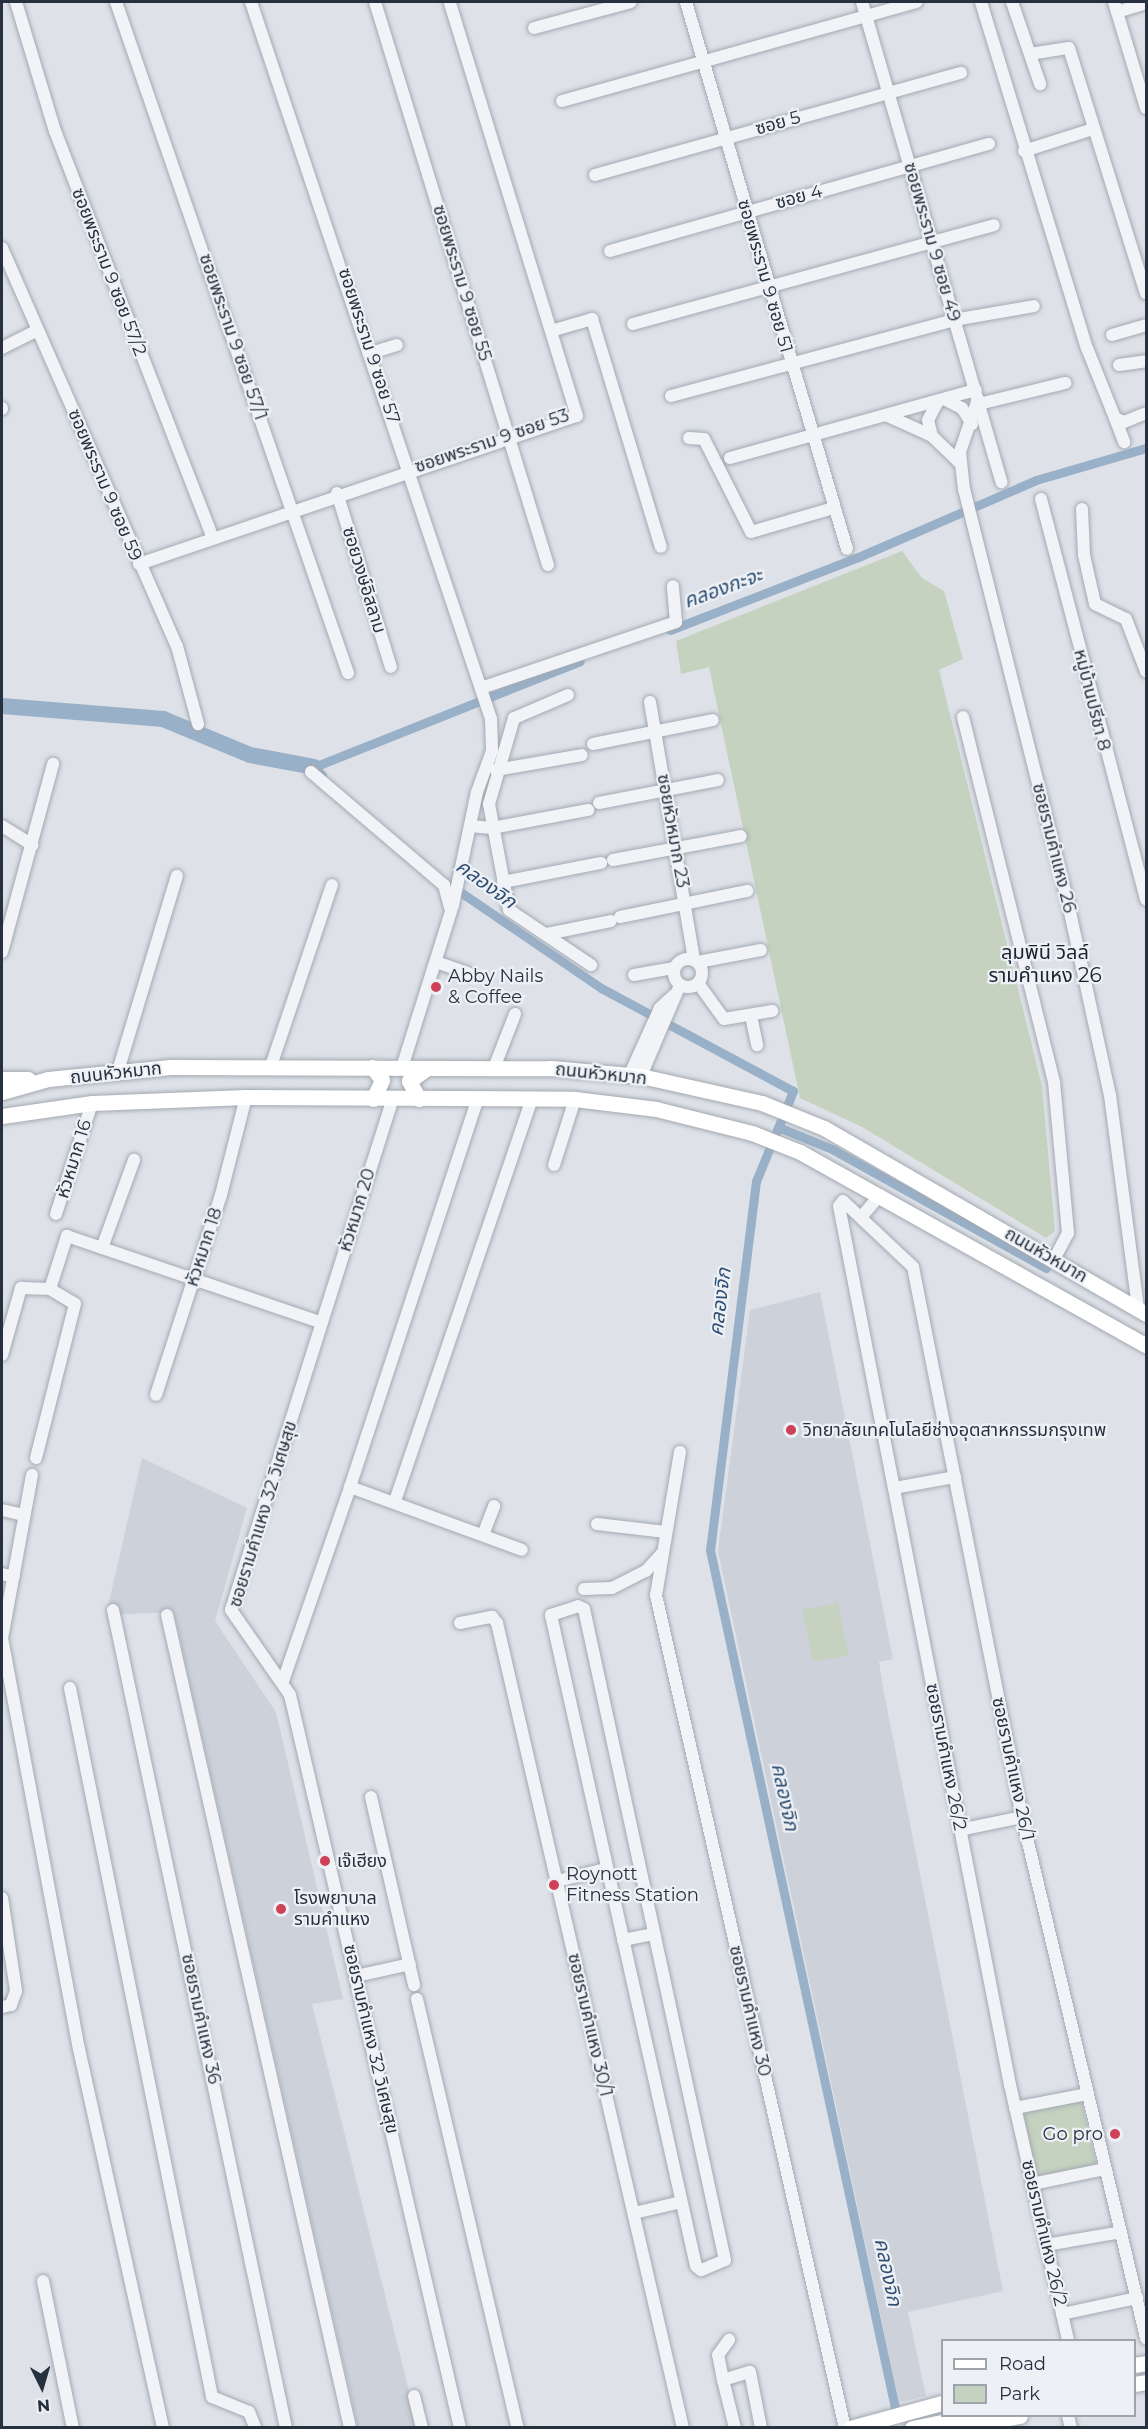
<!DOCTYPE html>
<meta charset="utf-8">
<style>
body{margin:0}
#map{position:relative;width:1148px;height:2429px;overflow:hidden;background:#dee2e8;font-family:Montserrat,"Noto Sans Thai",sans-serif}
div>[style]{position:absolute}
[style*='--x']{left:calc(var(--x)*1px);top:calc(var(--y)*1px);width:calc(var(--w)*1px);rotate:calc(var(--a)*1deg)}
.built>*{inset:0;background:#ccd1da}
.green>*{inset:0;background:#c4d2bf;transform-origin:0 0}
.canal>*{height:9px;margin:-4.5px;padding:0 4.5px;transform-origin:4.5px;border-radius:4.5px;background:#98b0c8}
.river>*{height:16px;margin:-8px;padding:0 8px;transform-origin:8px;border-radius:8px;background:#98b0c8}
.roads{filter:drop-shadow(0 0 2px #a3a9b2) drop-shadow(0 0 2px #a3a9b2)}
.minor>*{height:12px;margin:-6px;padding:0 6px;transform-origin:6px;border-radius:6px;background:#f1f3f6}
.minor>.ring{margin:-6px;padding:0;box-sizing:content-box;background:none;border:12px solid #f1f3f6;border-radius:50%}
.major>*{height:15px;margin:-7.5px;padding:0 7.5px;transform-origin:7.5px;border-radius:7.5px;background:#fff}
.dots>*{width:16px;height:16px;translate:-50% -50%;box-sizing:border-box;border:3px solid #edf1f5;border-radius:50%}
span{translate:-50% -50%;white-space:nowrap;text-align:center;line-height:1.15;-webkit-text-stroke:4.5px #edf1f5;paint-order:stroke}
.street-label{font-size:18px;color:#27303f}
.poi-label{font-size:18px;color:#27303f}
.left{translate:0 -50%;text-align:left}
.right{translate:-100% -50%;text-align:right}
.water-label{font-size:20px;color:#314f73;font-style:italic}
.neighbourhood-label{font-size:20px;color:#19212f}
.frame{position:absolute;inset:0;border:3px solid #27303f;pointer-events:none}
.legend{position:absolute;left:941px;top:2339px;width:195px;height:78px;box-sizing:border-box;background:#edf1f5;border:2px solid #9ea4ac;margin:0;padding:8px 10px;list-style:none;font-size:18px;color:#27303f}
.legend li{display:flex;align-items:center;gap:12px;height:30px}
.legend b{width:30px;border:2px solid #9ea4ac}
.north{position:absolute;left:12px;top:2357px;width:60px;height:60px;-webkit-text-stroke:4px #edf1f5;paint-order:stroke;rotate:175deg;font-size:16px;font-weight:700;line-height:24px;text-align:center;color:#27303f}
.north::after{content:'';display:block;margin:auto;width:21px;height:27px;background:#27303f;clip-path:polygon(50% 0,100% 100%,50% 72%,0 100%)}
</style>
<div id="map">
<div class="built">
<div style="clip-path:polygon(820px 1292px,893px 1659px,879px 1662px,883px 1688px,1003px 2291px,908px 2312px,926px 2396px,899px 2402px,718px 1551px,750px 1310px)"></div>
<div style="clip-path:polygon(142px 1458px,247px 1508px,215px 1621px,276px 1712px,343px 1999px,312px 2004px,418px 2427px,358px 2427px,174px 1612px,106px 1615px)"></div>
</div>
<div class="green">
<div style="clip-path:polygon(902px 551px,922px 578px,944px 591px,963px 659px,939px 670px,1042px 1086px,1055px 1231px,1046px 1238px,862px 1127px,800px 1098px,709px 667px,681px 674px,676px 641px)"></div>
<div style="left:838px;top:1603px;width:53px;height:36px;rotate:79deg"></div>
<div style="left:1081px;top:2099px;width:67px;height:60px;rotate:77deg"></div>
</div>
<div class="canal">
<div style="--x:670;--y:630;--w:199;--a:-21.2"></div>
<div style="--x:856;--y:558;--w:196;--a:-23.4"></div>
<div style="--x:1036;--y:480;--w:115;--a:-16.2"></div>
<div style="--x:322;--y:775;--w:11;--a:-135"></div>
<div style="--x:314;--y:767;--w:286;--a:-21.7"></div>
<div style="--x:453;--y:887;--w:179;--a:34.3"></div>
<div style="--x:601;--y:988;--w:218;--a:28.2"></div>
<div style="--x:793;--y:1091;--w:97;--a:112.3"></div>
<div style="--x:756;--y:1181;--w:372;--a:97.1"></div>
<div style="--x:710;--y:1550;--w:878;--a:77.83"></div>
<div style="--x:778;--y:1127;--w:58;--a:22.2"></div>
<div style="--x:832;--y:1149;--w:245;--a:29.1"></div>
</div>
<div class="river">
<div style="--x:2;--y:706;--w:162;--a:4.6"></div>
<div style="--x:163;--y:719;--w:94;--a:22.5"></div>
<div style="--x:250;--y:755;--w:65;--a:10.6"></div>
</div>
<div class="roads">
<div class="minor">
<div style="--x:16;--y:2;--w:135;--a:73.2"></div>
<div style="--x:55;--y:131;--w:437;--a:68.8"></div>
<div style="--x:116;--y:2;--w:710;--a:70.93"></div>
<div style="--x:251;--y:2;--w:756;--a:71.49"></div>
<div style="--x:491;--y:719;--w:32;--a:88"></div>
<div style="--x:492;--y:751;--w:44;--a:110.1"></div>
<div style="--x:477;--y:792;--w:116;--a:102"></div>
<div style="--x:453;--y:905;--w:171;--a:107.4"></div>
<div style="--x:375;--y:2;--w:589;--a:72.92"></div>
<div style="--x:686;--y:2;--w:570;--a:73.6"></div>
<div style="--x:862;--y:2;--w:500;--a:73.8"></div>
<div style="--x:981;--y:2;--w:362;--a:73"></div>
<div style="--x:1087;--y:348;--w:75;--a:68.2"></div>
<div style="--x:1115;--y:418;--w:10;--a:24"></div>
<div style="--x:1124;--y:422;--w:24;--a:-22"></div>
<div style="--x:1012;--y:2;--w:87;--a:71.1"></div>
<div style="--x:1114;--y:2;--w:111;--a:73.2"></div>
<div style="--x:1117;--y:12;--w:30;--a:-17"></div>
<div style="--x:534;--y:28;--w:100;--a:-15"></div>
<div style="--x:1030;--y:54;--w:39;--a:-9"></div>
<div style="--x:1069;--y:48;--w:257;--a:72.6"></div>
<div style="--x:562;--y:101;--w:368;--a:-15.6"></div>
<div style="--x:1024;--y:151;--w:72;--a:-17.7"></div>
<div style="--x:595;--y:175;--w:380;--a:-15.6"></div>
<div style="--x:2;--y:248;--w:435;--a:66.3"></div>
<div style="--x:177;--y:646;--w:81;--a:74.9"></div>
<div style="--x:610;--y:251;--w:394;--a:-15.8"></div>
<div style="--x:633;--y:324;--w:374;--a:-15.3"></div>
<div style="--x:551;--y:331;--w:43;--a:-16.3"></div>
<div style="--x:592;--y:319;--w:238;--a:73.2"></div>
<div style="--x:1112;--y:335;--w:35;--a:-16"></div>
<div style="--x:2;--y:348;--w:40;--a:-26.6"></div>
<div style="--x:371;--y:353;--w:27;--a:-17"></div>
<div style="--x:1119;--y:365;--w:27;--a:-8"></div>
<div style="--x:671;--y:396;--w:293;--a:-15"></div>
<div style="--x:954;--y:320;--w:81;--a:-9.9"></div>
<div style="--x:944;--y:399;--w:20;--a:27"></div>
<div style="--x:962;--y:408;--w:19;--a:58"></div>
<div style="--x:978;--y:399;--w:56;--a:108.8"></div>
<div style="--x:960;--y:452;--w:37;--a:84"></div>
<div style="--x:964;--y:489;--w:427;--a:75.9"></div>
<div style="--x:1068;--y:903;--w:197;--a:77.7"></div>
<div style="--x:1110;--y:1095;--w:215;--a:82.5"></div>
<div style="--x:979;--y:404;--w:89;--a:-13.7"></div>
<div style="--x:2;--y:408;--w:1;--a:90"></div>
<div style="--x:888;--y:416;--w:48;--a:24.4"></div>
<div style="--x:932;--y:436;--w:39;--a:44"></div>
<div style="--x:1115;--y:418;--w:26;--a:69"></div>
<div style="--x:932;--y:436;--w:16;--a:-104"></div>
<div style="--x:928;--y:420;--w:21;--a:-62"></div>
<div style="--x:689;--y:438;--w:15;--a:4"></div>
<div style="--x:704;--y:439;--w:104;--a:63.2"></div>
<div style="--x:751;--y:532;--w:85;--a:-16.3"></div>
<div style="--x:730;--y:458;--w:255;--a:-15.5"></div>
<div style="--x:337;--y:493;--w:182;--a:72.8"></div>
<div style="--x:1041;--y:499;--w:414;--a:75.3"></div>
<div style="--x:1082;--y:509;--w:46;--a:87.5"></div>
<div style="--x:1084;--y:555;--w:50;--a:77.3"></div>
<div style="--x:1095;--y:604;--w:34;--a:26"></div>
<div style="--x:1126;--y:619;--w:56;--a:69"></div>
<div style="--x:139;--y:564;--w:462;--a:-18.7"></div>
<div style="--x:577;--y:416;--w:433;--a:-107.1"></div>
<div style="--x:481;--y:688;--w:206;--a:-18.7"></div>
<div style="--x:676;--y:622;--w:36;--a:-95"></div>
<div style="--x:568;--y:695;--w:59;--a:156.9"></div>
<div style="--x:514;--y:718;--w:90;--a:106.2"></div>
<div style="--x:489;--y:804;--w:108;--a:79.3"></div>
<div style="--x:509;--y:910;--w:99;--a:33.9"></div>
<div style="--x:650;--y:702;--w:262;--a:80.3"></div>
<div style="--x:963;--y:717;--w:376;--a:76"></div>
<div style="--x:1054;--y:1082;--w:152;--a:84.7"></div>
<div style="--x:1068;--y:1233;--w:30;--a:118"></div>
<div style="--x:593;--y:744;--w:122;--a:-11.3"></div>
<div style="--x:496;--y:770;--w:87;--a:-9.9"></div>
<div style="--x:311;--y:772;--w:175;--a:40.4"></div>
<div style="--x:444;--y:885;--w:23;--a:75"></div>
<div style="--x:599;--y:803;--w:121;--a:-10.9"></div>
<div style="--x:2;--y:826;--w:36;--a:32"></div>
<div style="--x:470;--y:826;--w:22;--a:5"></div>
<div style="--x:492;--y:828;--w:98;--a:-10.6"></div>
<div style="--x:613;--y:860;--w:130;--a:-10.6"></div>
<div style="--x:503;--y:882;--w:100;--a:-11"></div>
<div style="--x:620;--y:917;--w:130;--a:-11.6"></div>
<div style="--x:547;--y:934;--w:65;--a:-11.5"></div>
<div style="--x:2;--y:952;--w:195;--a:-74.8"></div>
<div class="ring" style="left:674px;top:959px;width:16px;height:16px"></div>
<div style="--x:436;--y:962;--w:34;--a:19"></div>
<div style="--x:698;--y:962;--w:64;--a:-10.8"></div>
<div style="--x:634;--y:975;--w:41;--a:-9.9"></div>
<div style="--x:698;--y:983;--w:44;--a:54.2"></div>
<div style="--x:724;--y:1019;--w:49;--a:-9.5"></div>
<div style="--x:751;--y:1016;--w:30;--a:78"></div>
<div style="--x:271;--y:1066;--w:191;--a:-71.4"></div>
<div style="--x:494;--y:1068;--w:58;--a:-68.7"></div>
<div style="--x:118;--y:1071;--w:204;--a:-73.2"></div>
<div style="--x:630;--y:1074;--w:72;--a:-65.6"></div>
<div style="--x:660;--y:1008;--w:19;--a:-43"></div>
<div style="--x:641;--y:1076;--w:99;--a:-66.8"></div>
<div style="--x:393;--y:1098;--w:537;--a:107.56"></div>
<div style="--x:231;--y:1610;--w:103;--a:55.2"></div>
<div style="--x:290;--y:1695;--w:752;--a:76.94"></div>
<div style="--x:554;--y:1165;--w:69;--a:-72.3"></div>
<div style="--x:56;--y:1214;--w:117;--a:-72"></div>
<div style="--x:863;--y:1215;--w:26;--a:-50"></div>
<div style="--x:102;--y:1248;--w:94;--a:-70"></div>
<div style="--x:2;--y:1355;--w:70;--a:-74.2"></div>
<div style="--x:21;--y:1288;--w:29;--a:2"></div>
<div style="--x:156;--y:1395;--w:210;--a:-72"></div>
<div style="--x:221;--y:1195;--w:101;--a:-75.7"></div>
<div style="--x:680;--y:1452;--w:145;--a:99.5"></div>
<div style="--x:656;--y:1595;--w:854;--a:77.22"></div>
<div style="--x:36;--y:1458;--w:159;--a:-75.8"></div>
<div style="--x:75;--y:1304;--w:29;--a:-149"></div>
<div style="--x:50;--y:1289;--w:56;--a:-72.2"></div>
<div style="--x:67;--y:1236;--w:269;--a:18.8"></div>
<div style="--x:32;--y:1475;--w:166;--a:100.4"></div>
<div style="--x:2;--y:1638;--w:418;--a:79.4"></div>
<div style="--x:79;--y:2049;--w:388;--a:77.5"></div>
<div style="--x:350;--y:1487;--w:410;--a:-71.8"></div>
<div style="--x:894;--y:1488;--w:62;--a:-10.2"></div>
<div style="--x:395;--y:1501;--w:426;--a:-71.2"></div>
<div style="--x:2;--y:1510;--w:23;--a:13"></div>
<div style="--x:597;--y:1524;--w:69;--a:6.6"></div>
<div style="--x:483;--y:1535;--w:31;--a:-69"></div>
<div style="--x:2;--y:1574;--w:12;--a:14"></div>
<div style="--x:584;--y:1589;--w:28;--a:-2"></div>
<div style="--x:612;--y:1588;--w:38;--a:-27"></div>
<div style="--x:646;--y:1571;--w:24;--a:-48"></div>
<div style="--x:578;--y:1606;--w:7;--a:27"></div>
<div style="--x:584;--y:1609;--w:666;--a:77.78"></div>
<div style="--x:725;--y:2260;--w:26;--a:157"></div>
<div style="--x:701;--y:2270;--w:6;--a:-141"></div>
<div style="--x:696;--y:2266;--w:667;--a:-102.56"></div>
<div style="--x:551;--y:1615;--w:28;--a:-18"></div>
<div style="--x:113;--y:1610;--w:836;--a:78.06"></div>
<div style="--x:167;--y:1615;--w:833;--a:77.31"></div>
<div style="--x:460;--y:1623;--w:33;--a:-11"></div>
<div style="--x:492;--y:1617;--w:8;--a:50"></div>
<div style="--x:497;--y:1623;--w:826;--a:76.99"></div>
<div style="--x:283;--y:1681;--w:205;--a:-70.9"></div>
<div style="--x:350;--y:1487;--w:183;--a:20.1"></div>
<div style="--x:70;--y:1688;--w:723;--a:78.67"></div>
<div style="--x:212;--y:2397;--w:40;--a:22"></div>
<div style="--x:249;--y:2412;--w:16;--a:68"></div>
<div style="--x:371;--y:1797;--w:193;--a:77.1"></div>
<div style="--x:960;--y:1830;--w:63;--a:-11.8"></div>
<div style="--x:557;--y:1881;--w:50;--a:-13.8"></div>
<div style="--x:2;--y:1898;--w:94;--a:81.4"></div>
<div style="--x:16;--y:1991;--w:15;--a:110"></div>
<div style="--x:11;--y:2005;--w:9;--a:167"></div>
<div style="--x:623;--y:1940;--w:32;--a:-11"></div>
<div style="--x:356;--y:1976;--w:55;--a:-12.5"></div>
<div style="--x:417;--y:1999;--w:441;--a:76.8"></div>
<div style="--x:1015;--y:2108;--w:73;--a:-11"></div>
<div style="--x:1032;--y:2184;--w:75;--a:-11.6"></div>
<div style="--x:634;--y:2213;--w:48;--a:-13.2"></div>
<div style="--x:1046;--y:2245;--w:76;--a:-9.8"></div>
<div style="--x:43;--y:2281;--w:150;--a:78.5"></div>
<div style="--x:1062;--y:2314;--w:77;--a:-12"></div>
<div style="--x:1068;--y:2340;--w:262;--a:-102.8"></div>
<div style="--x:1010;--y:2085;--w:895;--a:-101.01"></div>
<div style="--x:839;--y:1206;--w:6;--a:-51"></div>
<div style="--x:843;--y:1201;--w:96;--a:43.3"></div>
<div style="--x:913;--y:1267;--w:561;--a:78.79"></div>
<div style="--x:1022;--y:1817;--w:536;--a:76.61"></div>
<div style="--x:723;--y:2380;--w:25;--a:-101"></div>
<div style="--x:718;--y:2355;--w:19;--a:-54"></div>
<div style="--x:414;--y:2396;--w:33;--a:76"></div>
<div style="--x:1068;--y:2416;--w:12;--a:76"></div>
<div style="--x:735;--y:2428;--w:49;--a:-104"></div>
<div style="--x:723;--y:2380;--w:28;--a:-17"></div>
<div style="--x:750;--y:2372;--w:57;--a:78.9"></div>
</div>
<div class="major">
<div style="--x:372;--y:1067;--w:16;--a:52"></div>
<div style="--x:382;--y:1080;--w:21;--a:115"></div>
<div style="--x:2;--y:1079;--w:26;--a:0"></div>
<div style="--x:2;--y:1092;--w:48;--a:-15.8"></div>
<div style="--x:48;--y:1079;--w:123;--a:-5.6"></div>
<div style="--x:170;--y:1067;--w:381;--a:0.2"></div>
<div style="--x:551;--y:1068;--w:90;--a:5.1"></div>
<div style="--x:641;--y:1076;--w:124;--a:12.6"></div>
<div style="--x:762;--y:1103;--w:67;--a:22"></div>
<div style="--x:824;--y:1128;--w:372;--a:30"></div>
<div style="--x:419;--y:1099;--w:21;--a:-119"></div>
<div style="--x:409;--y:1081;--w:21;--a:-35"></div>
<div style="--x:2;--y:1116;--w:91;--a:-8.2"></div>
<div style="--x:92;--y:1103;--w:154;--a:-2.2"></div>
<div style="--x:246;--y:1097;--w:329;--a:0.3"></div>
<div style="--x:575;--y:1099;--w:82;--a:7"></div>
<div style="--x:656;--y:1109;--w:99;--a:14"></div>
<div style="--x:752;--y:1133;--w:52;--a:21.6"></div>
<div style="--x:800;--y:1152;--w:396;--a:29.2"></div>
<div style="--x:1134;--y:2365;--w:12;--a:-9"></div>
<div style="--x:1134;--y:2384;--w:12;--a:-9"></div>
<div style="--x:850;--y:2428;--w:95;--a:-15.2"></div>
<div style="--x:912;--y:2428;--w:60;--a:-11.5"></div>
<div style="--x:958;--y:2428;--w:63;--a:-11"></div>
</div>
</div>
<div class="dots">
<div style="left:436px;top:987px;background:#cf4158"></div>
<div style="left:791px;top:1430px;background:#cf4158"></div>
<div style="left:325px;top:1861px;background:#cf4158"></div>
<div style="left:554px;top:1885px;background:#cf4158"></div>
<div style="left:281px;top:1909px;background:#cf4158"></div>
<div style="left:1115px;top:2134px;background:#cf4158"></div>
</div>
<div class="street-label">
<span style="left:778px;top:123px;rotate:-16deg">ซอย 5</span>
<span style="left:799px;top:197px;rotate:-15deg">ซอย 4</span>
<span style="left:932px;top:242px;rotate:74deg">ซอยพระราม 9 ซอย 49</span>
<span style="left:109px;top:272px;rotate:69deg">ซอยพระราม 9 ซอย 57/2</span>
<span style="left:765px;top:276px;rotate:74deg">ซอยพระราม 9 ซอย 51</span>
<span style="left:462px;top:283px;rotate:73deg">ซอยพระราม 9 ซอย 55</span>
<span style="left:233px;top:337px;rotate:71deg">ซอยพระราม 9 ซอย 57/1</span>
<span style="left:369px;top:346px;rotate:72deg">ซอยพระราม 9 ซอย 57</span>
<span style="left:492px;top:441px;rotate:-19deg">ซอยพระราม 9 ซอย 53</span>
<span style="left:105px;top:485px;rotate:67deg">ซอยพระราม 9 ซอย 59</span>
<span style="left:364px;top:580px;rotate:73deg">ซอยวงษ์อิสลาม</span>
<span style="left:1092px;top:700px;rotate:76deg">หมู่บ้านปรีชา 8</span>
<span style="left:673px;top:831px;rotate:80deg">ซอยหัวหมาก 23</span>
<span style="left:1054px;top:848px;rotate:76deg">ซอยรามคำแหง 26</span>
<span style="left:116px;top:1073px;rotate:-6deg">ถนนหัวหมาก</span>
<span style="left:601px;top:1074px;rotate:6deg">ถนนหัวหมาก</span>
<span style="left:74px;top:1159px;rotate:-73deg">หัวหมาก 16</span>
<span style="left:357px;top:1210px;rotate:-73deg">หัวหมาก 20</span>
<span style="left:204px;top:1247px;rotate:-72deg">หัวหมาก 18</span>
<span style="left:1046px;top:1255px;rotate:30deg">ถนนหัวหมาก</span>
<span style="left:263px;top:1514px;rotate:-73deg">ซอยรามคำแหง 32 วิเศษสุข</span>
<span style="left:946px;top:1757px;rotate:79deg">ซอยรามคำแหง 26/2</span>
<span style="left:1013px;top:1769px;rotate:78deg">ซอยรามคำแหง 26/1</span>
<span style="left:750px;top:2011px;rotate:77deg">ซอยรามคำแหง 30</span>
<span style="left:201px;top:2019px;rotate:78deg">ซอยรามคำแหง 36</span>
<span style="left:590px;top:2025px;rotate:77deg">ซอยรามคำแหง 30/1</span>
<span style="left:371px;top:2039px;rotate:77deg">ซอยรามคำแหง 32 วิเศษสุข</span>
<span style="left:1044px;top:2233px;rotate:77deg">ซอยรามคำแหง 26/2</span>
</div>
<div class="poi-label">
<span class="left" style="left:448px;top:987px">Abby Nails<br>&amp; Coffee</span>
<span class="left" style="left:803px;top:1430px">วิทยาลัยเทคโนโลยีช่างอุตสาหกรรมกรุงเทพ</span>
<span class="left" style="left:337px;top:1861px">เจ๊เฮียง</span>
<span class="left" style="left:566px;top:1885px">Roynott<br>Fitness Station</span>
<span class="left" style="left:294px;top:1909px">โรงพยาบาล<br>รามคำแหง</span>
<span class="right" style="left:1103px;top:2134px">Go pro</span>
</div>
<div class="water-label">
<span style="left:723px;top:588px;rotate:-20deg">คลองกะจะ</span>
<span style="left:486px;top:884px;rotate:36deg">คลองจิก</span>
<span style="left:720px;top:1302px;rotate:-83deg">คลองจิก</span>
<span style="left:785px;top:1797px;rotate:78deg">คลองจิก</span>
<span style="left:888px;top:2272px;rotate:78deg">คลองจิก</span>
</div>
<div class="neighbourhood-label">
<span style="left:1045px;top:964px">ลุมพินี วิลล์<br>รามคำแหง 26</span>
</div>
<div class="frame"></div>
<ul class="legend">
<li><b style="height:8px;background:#fff"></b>Road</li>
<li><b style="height:16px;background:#c4d2bf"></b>Park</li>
</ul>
<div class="north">N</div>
</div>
